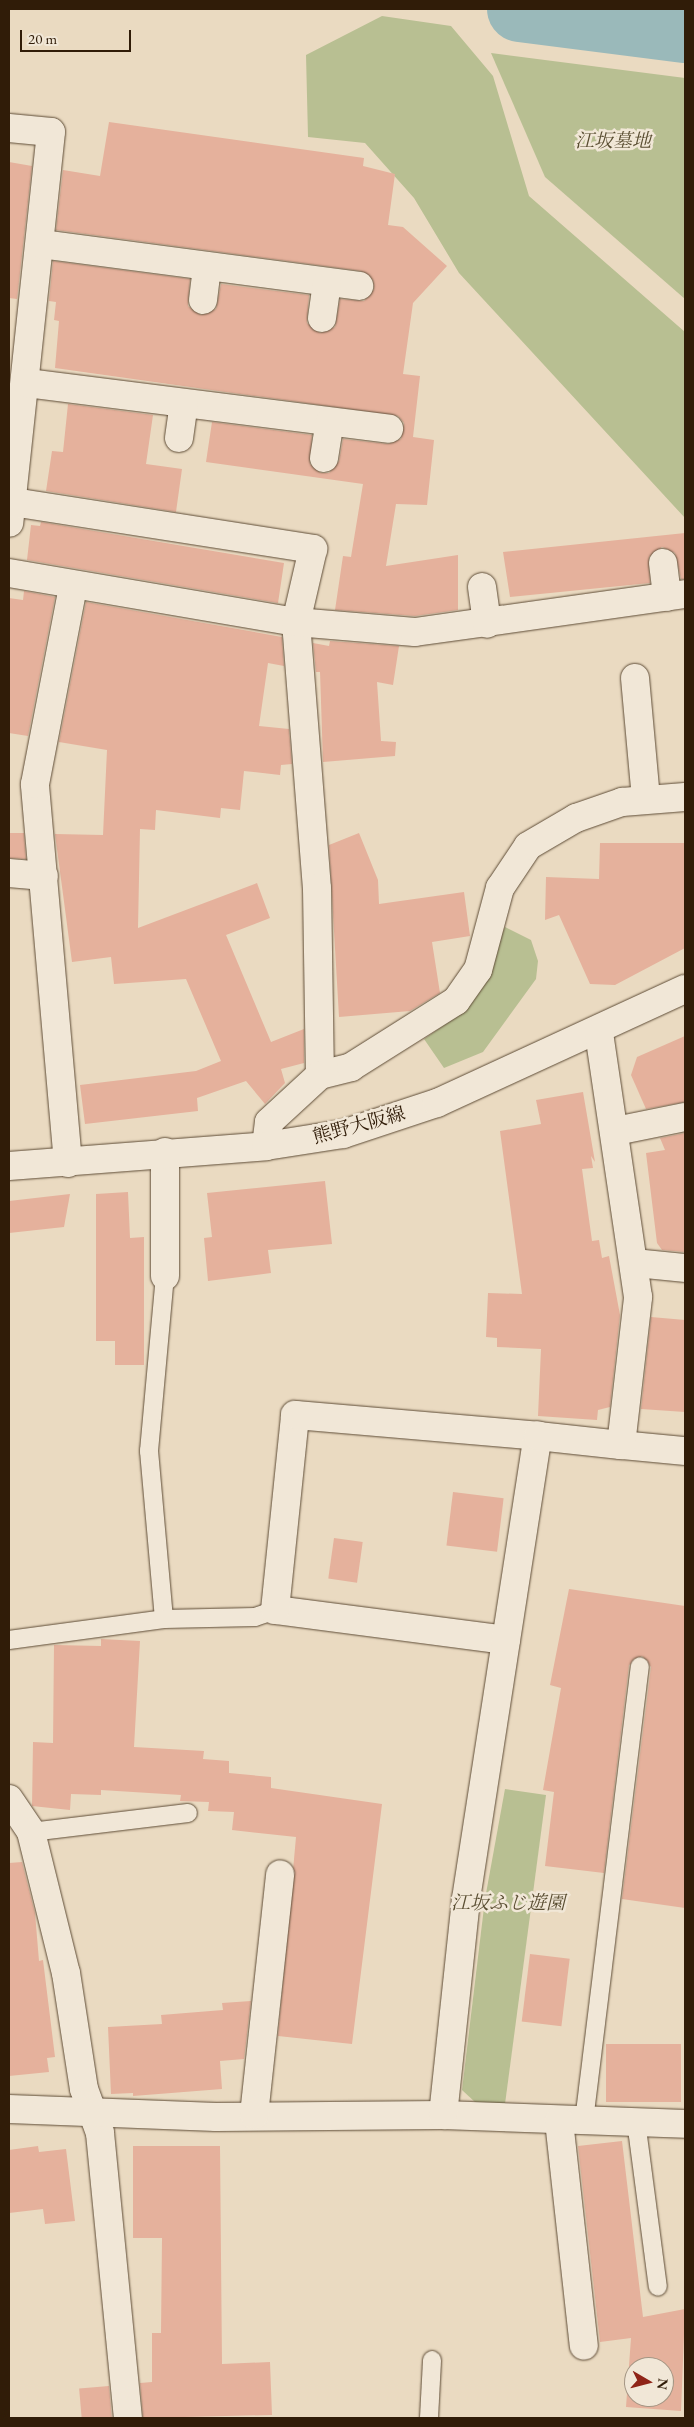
<!DOCTYPE html>
<meta charset="utf-8">
<style>
body{margin:0}
#map{position:relative;width:694px;height:2427px;overflow:hidden;background:#eadac1;font-family:"EB Garamond","Noto Serif JP",serif}
div>[style]{position:absolute}
[style*='--x']{left:calc(var(--x)*1px);top:calc(var(--y)*1px);width:calc(var(--w)*1px);rotate:calc(var(--a)*1deg)}
.green>*{inset:0;background:#b8bf92}
.river>*{height:66px;margin:-33px;padding:0 33px;transform-origin:33px;border-radius:33px;background:#9ab9ba}
.building>*{inset:0;background:#e5b19c;transform-origin:0 0}
.roads{filter:drop-shadow(0 0 1px #5e4c36) drop-shadow(0 0 1px #5e4c36)}
.lane>*{height:18px;margin:-9px;padding:0 9px;transform-origin:9px;border-radius:9px;background:#f1e7d7}
.street>*{height:28px;margin:-14px;padding:0 14px;transform-origin:14px;border-radius:14px;background:#f1e7d7}
.secondary>*{height:28px;margin:-14px;padding:0 14px;transform-origin:14px;border-radius:14px;background:#f1e7d7}
span{translate:-50% -50%;white-space:nowrap;text-align:center;line-height:1.15;-webkit-text-stroke:5px #f1e7d7;paint-order:stroke}
.park-label{font-size:19px;color:#594d31;font-style:italic}
.street-label{font-size:19px;color:#301c08}
.frame{position:absolute;inset:0;border:10px solid #301c08;pointer-events:none}
.north{position:absolute;left:624px;top:2357px;width:50px;height:50px;box-sizing:border-box;background:#f1e7d7;border:1px solid #a49684;border-radius:50%;rotate:98deg;font-size:14px;font-weight:700;line-height:20px;text-align:center;color:#301c08}
.north::after{content:'';display:block;margin:auto;width:18px;height:22px;background:#8f2418;clip-path:polygon(50% 0,100% 100%,50% 72%,0 100%)}
.scale{position:absolute;left:20px;top:30px;width:111px;height:22px;box-sizing:border-box;border:2px solid #301c08;border-top:0;padding-left:6px;font-size:15px;line-height:18px;white-space:nowrap;color:#301c08;-webkit-text-stroke:4px #f1e7d7;paint-order:stroke}
</style>
<div id="map">
<div class="green">
<div style="clip-path:polygon(382px 16px,451px 26px,493px 76px,529px 196px,685px 332px,685px 518px,459px 273px,414px 198px,365px 143px,308px 137px,306px 55px)"></div>
<div style="clip-path:polygon(491px 53px,685px 78px,685px 299px,545px 177px)"></div>
<div style="clip-path:polygon(505px 927px,531px 940px,538px 961px,536px 979px,483px 1052px,444px 1068px,424px 1039px,463px 1012px)"></div>
<div style="clip-path:polygon(505px 1789px,546px 1795px,505px 2104px,476px 2103px,462px 2090px,485px 1899px)"></div>
</div>
<div class="river">
<div style="--x:520;--y:9;--w:166;--a:7.3"></div>
</div>
<div class="building">
<div style="clip-path:polygon(109px 122px,364px 158px,363px 166px,395px 174px,388px 225px,403px 227px,447px 266px,413px 303px,403px 374px,420px 376px,413px 437px,434px 440px,427px 505px,396px 504px,386px 566px,458px 555px,458px 610px,415px 616px,335px 610px,343px 556px,351px 557px,363px 484px,206px 462px,212px 422px,312px 435px,310px 464px,321px 473px,329px 473px,339px 461px,343px 439px,388px 444px,401px 439px,404px 423px,398px 416px,55px 368px,59px 321px,54px 320px,56px 302px,49px 301px,53px 261px,190px 279px,188px 306px,201px 315px,216px 309px,221px 284px,309px 295px,307px 323px,320px 333px,335px 327px,340px 299px,364px 301px,374px 289px,373px 280px,361px 271px,56px 230px,63px 170px,100px 176px)"></div>
<div style="clip-path:polygon(9px 162px,32px 166px,17px 299px,9px 298px)"></div>
<div style="clip-path:polygon(68px 404px,153px 415px,146px 464px,182px 469px,176px 512px,46px 491px,52px 451px,63px 452px)"></div>
<div style="clip-path:polygon(41px 522px,284px 563px,278px 603px,27px 560px,31px 525px,40px 526px)"></div>
<div style="clip-path:polygon(685px 533px,685px 579px,681px 579px,675px 553px,662px 547px,649px 557px,650px 583px,510px 597px,503px 552px)"></div>
<div style="clip-path:polygon(24px 591px,55px 597px,28px 736px,9px 733px,9px 598px,23px 600px)"></div>
<div style="clip-path:polygon(86px 602px,282px 637px,284px 666px,268px 663px,259px 726px,289px 729px,292px 764px,281px 765px,280px 775px,244px 771px,240px 810px,221px 808px,220px 818px,156px 810px,155px 830px,140px 829px,138px 928px,257px 883px,270px 918px,226px 935px,271px 1042px,304px 1029px,304px 1063px,281px 1069px,285px 1083px,265px 1104px,246px 1081px,197px 1098px,198px 1111px,85px 1124px,80px 1085px,196px 1071px,221px 1061px,186px 979px,114px 984px,111px 957px,72px 962px,55px 834px,103px 835px,107px 750px,59px 742px)"></div>
<div style="clip-path:polygon(330px 641px,399px 646px,393px 685px,377px 682px,381px 741px,396px 742px,395px 756px,323px 762px,320px 672px,316px 672px,313px 643px,329px 646px)"></div>
<div style="clip-path:polygon(9px 833px,24px 833px,26px 859px,9px 858px)"></div>
<div style="clip-path:polygon(359px 833px,378px 880px,379px 904px,464px 892px,470px 936px,432px 942px,440px 993px,410px 1011px,339px 1017px,329px 845px)"></div>
<div style="clip-path:polygon(600px 843px,685px 843px,685px 948px,615px 985px,590px 984px,559px 915px,545px 920px,546px 877px,599px 879px)"></div>
<div style="clip-path:polygon(685px 1036px,685px 1102px,646px 1109px,631px 1075px,637px 1057px)"></div>
<div style="clip-path:polygon(583px 1092px,595px 1162px,591px 1156px,593px 1168px,582px 1169px,592px 1241px,599px 1240px,602px 1258px,609px 1256px,620px 1315px,610px 1407px,598px 1410px,597px 1420px,538px 1416px,541px 1349px,497px 1347px,497px 1338px,486px 1337px,488px 1293px,522px 1294px,500px 1131px,541px 1124px,536px 1100px)"></div>
<div style="clip-path:polygon(685px 1133px,685px 1252px,662px 1250px,657px 1243px,646px 1153px,665px 1150px,660px 1138px)"></div>
<div style="clip-path:polygon(325px 1181px,332px 1244px,268px 1250px,271px 1273px,208px 1281px,204px 1238px,212px 1237px,207px 1193px)"></div>
<div style="clip-path:polygon(128px 1192px,130px 1238px,144px 1237px,144px 1365px,115px 1365px,115px 1341px,96px 1341px,96px 1194px)"></div>
<div style="clip-path:polygon(70px 1194px,64px 1227px,9px 1233px,9px 1201px)"></div>
<div style="clip-path:polygon(651px 1317px,685px 1320px,685px 1412px,641px 1409px)"></div>
<div style="left:453px;top:1492px;width:51px;height:54px;rotate:7deg"></div>
<div style="left:334px;top:1538px;width:29px;height:41px;rotate:8deg"></div>
<div style="clip-path:polygon(569px 1589px,685px 1606px,685px 1908px,622px 1899px,651px 1667px,642px 1656px,629px 1665px,604px 1873px,545px 1866px,554px 1792px,543px 1790px,561px 1688px,550px 1685px)"></div>
<div style="clip-path:polygon(101px 1639px,140px 1641px,134px 1747px,204px 1751px,203px 1759px,229px 1761px,229px 1773px,271px 1777px,271px 1788px,382px 1804px,352px 2044px,278px 2036px,296px 1837px,232px 1830px,234px 1812px,208px 1811px,209px 1802px,180px 1801px,181px 1795px,101px 1790px,101px 1795px,71px 1794px,70px 1810px,32px 1806px,33px 1742px,53px 1743px,54px 1645px,101px 1646px)"></div>
<div style="clip-path:polygon(22px 1862px,35px 1913px,39px 1961px,43px 1960px,55px 2057px,47px 2058px,49px 2072px,9px 2076px,9px 1863px)"></div>
<div style="left:530px;top:1954px;width:40px;height:68px;rotate:7deg"></div>
<div style="clip-path:polygon(251px 2001px,244px 2059px,220px 2061px,222px 2089px,133px 2096px,133px 2093px,111px 2094px,108px 2027px,162px 2024px,161px 2015px,223px 2010px,222px 2003px)"></div>
<div style="left:606px;top:2044px;width:75px;height:58px"></div>
<div style="clip-path:polygon(evenodd,622px 2141px,643px 2317px,685px 2309px,681px 2411px,626px 2407px,631px 2338px,600px 2342px,578px 2146px,622px 2141px,634px 2367px,664px 2367px,664px 2397px,634px 2397px,634px 2367px)"></div>
<div style="clip-path:polygon(38px 2146px,39px 2152px,66px 2149px,75px 2221px,45px 2224px,43px 2209px,9px 2213px,9px 2150px)"></div>
<div style="clip-path:polygon(133px 2146px,220px 2146px,222px 2364px,270px 2362px,272px 2415px,143px 2418px,140px 2383px,152px 2382px,152px 2333px,161px 2333px,162px 2238px,133px 2238px)"></div>
<div style="left:109px;top:2386px;width:32px;height:30px;rotate:85deg"></div>
</div>
<div class="roads">
<div class="lane">
<div style="--x:164;--y:1619;--w:169;--a:-95.1"></div>
<div style="--x:149;--y:1451;--w:176;--a:-84.8"></div>
<div style="--x:9;--y:1640;--w:156;--a:-7.7"></div>
<div style="--x:164;--y:1619;--w:91;--a:-1.3"></div>
<div style="--x:255;--y:1617;--w:21;--a:-19"></div>
<div style="--x:31;--y:1832;--w:158;--a:-6.9"></div>
<div style="--x:584;--y:2121;--w:458;--a:-83"></div>
<div style="--x:636;--y:2121;--w:167;--a:82.5"></div>
<div style="--x:429;--y:2418;--w:58;--a:-87"></div>
</div>
<div class="street">
<div style="--x:9;--y:128;--w:42;--a:5.4"></div>
<div style="--x:51;--y:132;--w:393;--a:96.1"></div>
<div style="--x:41;--y:244;--w:321;--a:7.5"></div>
<div style="--x:203;--y:300;--w:33;--a:-83"></div>
<div style="--x:322;--y:318;--w:36;--a:-82"></div>
<div style="--x:27;--y:383;--w:365;--a:7.2"></div>
<div style="--x:179;--y:438;--w:35;--a:-82"></div>
<div style="--x:324;--y:458;--w:36;--a:-81"></div>
<div style="--x:13;--y:502;--w:304;--a:8.9"></div>
<div style="--x:313;--y:549;--w:75;--a:103.1"></div>
<div style="--x:296;--y:622;--w:267;--a:85.5"></div>
<div style="--x:317;--y:888;--w:187;--a:89.1"></div>
<div style="--x:663;--y:563;--w:34;--a:83"></div>
<div style="--x:9;--y:573;--w:291;--a:9.7"></div>
<div style="--x:296;--y:622;--w:119;--a:4.8"></div>
<div style="--x:415;--y:632;--w:273;--a:-8"></div>
<div style="--x:482;--y:587;--w:37;--a:82"></div>
<div style="--x:635;--y:678;--w:121;--a:84.8"></div>
<div style="--x:9;--y:873;--w:35;--a:5"></div>
<div style="--x:616;--y:1131;--w:70;--a:-11.5"></div>
<div style="--x:266;--y:1146;--w:24;--a:-83"></div>
<div style="--x:269;--y:1122;--w:69;--a:-42.7"></div>
<div style="--x:320;--y:1075;--w:32;--a:-14"></div>
<div style="--x:351;--y:1067;--w:124;--a:-32.2"></div>
<div style="--x:456;--y:1001;--w:38;--a:-55"></div>
<div style="--x:478;--y:970;--w:85;--a:-75"></div>
<div style="--x:500;--y:888;--w:50;--a:-56.3"></div>
<div style="--x:528;--y:846;--w:56;--a:-30.3"></div>
<div style="--x:576;--y:818;--w:49;--a:-19.2"></div>
<div style="--x:622;--y:802;--w:63;--a:-4.5"></div>
<div style="--x:165;--y:1152;--w:124;--a:90"></div>
<div style="--x:68;--y:1163;--w:380;--a:-95"></div>
<div style="--x:35;--y:784;--w:202;--a:-79.1"></div>
<div style="--x:635;--y:1263;--w:50;--a:5.7"></div>
<div style="--x:621;--y:1445;--w:64;--a:5.4"></div>
<div style="--x:506;--y:1640;--w:233;--a:-172.6"></div>
<div style="--x:275;--y:1610;--w:196;--a:-84.1"></div>
<div style="--x:295;--y:1415;--w:244;--a:4.9"></div>
<div style="--x:9;--y:1799;--w:40;--a:56"></div>
<div style="--x:31;--y:1832;--w:145;--a:76.1"></div>
<div style="--x:66;--y:1973;--w:117;--a:81.2"></div>
<div style="--x:84;--y:2089;--w:47;--a:70"></div>
<div style="--x:100;--y:2133;--w:286;--a:84.4"></div>
<div style="--x:9;--y:2109;--w:207;--a:2.2"></div>
<div style="--x:216;--y:2117;--w:227;--a:-0.5"></div>
<div style="--x:443;--y:2115;--w:242;--a:2.1"></div>
<div style="--x:254;--y:2115;--w:242;--a:-83.8"></div>
<div style="--x:559;--y:2121;--w:226;--a:83.7"></div>
</div>
<div class="secondary">
<div style="--x:9;--y:1166;--w:258;--a:-4.4"></div>
<div style="--x:266;--y:1146;--w:78;--a:-8.9"></div>
<div style="--x:343;--y:1134;--w:99;--a:-18.3"></div>
<div style="--x:437;--y:1103;--w:273;--a:-24.7"></div>
<div style="--x:443;--y:2115;--w:217;--a:-83.9"></div>
<div style="--x:466;--y:1899;--w:469;--a:-81.2"></div>
<div style="--x:538;--y:1436;--w:83;--a:6.2"></div>
<div style="--x:621;--y:1445;--w:149;--a:-83.4"></div>
<div style="--x:638;--y:1297;--w:268;--a:-98.4"></div>
</div>
</div>
<div class="park-label">
<span style="left:613px;top:141px">江坂墓地</span>
<span style="left:508px;top:1903px">江坂ふじ遊園</span>
</div>
<div class="street-label">
<span style="left:359px;top:1125px;rotate:-15deg">熊野大阪線</span>
</div>
<div class="frame"></div>
<div class="north">N</div>
<div class="scale">20 m</div>
</div>
